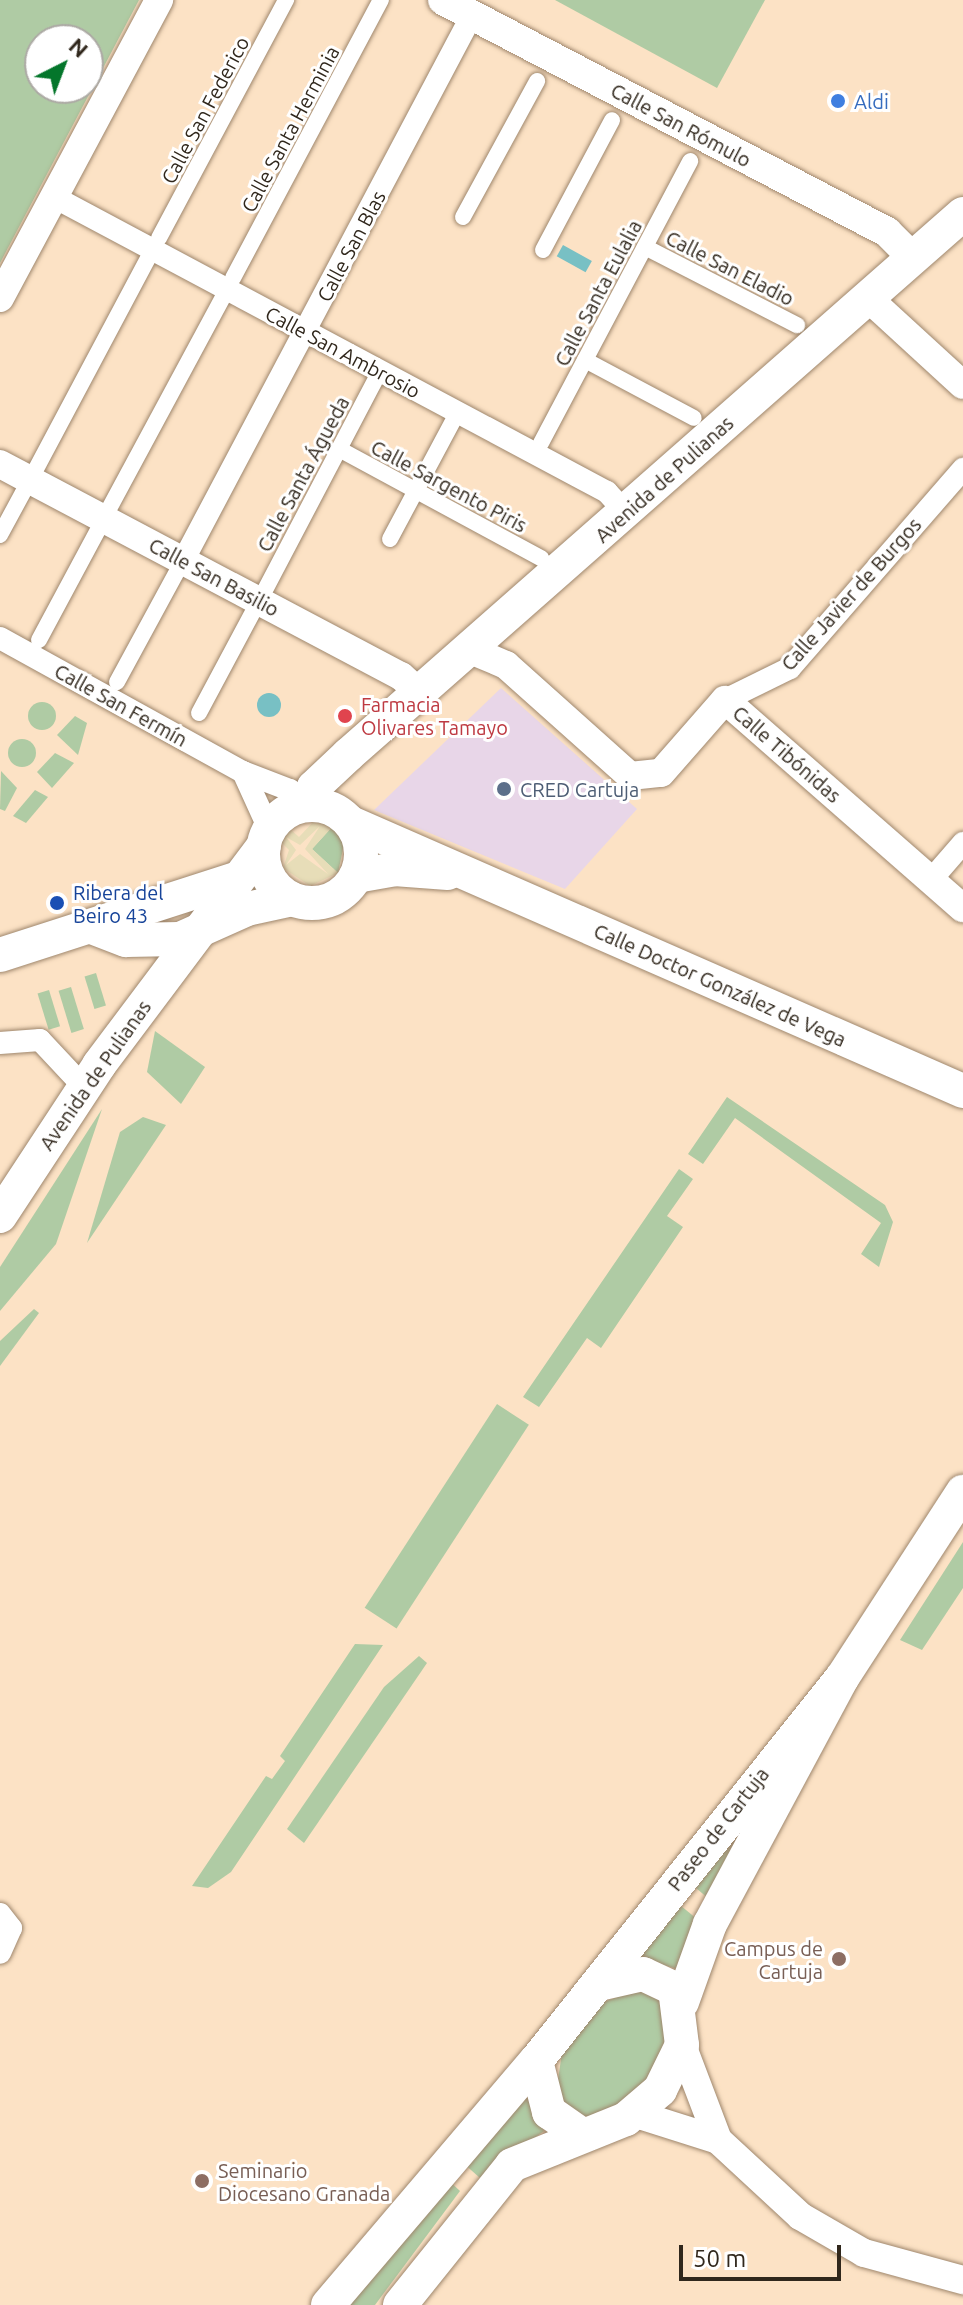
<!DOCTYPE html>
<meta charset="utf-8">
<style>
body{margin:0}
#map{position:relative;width:963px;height:2305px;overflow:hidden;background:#fce2c5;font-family:Ubuntu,sans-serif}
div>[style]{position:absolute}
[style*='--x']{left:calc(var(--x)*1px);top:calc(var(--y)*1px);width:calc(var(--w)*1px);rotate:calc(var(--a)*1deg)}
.commercial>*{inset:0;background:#e8d6e8}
.green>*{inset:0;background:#afcba4;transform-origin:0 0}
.round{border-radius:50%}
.sand>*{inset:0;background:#e7ddb8}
.water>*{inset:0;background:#78c0c4;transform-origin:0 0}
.roads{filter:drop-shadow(0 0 2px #9f876d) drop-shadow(0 0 2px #9f876d)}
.pedestrian>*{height:16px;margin:-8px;padding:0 8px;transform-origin:8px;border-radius:8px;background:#fff}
.minor>*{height:22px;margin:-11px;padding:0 11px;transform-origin:11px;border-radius:11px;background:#fff}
.tertiary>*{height:28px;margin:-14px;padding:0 14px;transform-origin:14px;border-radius:14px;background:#fff}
.secondary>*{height:30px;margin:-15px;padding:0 15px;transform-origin:15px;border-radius:15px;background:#fff}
.primary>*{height:34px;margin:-17px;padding:0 17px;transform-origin:17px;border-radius:17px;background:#fff}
.primary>.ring{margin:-17px;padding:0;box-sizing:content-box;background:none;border:34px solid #fff;border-radius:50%}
.dots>*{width:22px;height:22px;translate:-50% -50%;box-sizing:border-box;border:4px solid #fff;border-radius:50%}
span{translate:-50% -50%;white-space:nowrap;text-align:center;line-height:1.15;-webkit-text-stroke:6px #fff;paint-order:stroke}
.shop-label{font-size:20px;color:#366cbe}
.left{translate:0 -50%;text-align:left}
.street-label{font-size:20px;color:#30271c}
.health-label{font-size:20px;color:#be3a42}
.service-label{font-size:20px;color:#4e5e75}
.transit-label{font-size:20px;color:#164399}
.education-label{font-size:20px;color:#785e54}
.right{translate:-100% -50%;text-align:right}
.north{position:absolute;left:24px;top:24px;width:80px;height:80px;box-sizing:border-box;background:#fff;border:2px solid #aca9a4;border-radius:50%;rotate:42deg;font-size:22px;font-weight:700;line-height:32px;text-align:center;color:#30271c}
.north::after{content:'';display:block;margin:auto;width:28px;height:36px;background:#04762b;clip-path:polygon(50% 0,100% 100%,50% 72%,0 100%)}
.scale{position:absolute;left:679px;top:2245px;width:162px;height:36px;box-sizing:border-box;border:4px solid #30271c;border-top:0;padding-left:10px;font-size:24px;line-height:28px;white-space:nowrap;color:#30271c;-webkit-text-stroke:6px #fff;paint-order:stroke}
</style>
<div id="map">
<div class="commercial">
<div style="clip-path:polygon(501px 688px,637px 809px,565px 889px,374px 810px)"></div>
</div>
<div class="green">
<div style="clip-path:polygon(evenodd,0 0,139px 0,0 263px,0 0,40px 40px,88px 40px,88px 88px,40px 88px,40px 40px)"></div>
<div style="clip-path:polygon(555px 0,765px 0,717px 88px)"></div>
<div class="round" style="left:28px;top:702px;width:28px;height:28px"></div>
<div style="clip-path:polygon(75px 716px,87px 723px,78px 755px,57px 735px)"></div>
<div class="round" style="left:8px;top:739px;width:28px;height:28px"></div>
<div style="clip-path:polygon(55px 753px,74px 763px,52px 788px,37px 772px)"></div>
<div style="clip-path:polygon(1px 771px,17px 788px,5px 811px,0 809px)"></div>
<div style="clip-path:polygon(35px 790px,48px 797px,26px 823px,13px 816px)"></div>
<div style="clip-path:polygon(332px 827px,344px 844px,338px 873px,312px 849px)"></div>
<div style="left:96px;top:973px;width:34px;height:12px;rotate:73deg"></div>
<div style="left:71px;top:987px;width:44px;height:13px;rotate:73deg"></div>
<div style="left:49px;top:990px;width:38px;height:12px;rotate:73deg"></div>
<div style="clip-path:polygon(155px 1031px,205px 1067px,181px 1104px,147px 1072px)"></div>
<div style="clip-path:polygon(727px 1097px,885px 1205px,893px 1222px,879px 1267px,861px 1254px,881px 1223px,735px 1118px,703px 1164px,688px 1154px)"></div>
<div style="clip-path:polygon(102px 1109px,56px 1244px,0 1311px,0 1267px)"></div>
<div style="clip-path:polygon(143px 1117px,166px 1125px,87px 1243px,120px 1132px)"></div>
<div style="clip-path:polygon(679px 1169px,693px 1179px,667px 1216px,683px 1227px,601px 1348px,587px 1338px,539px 1407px,523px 1397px)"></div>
<div style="clip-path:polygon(34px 1309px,39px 1313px,0 1366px,0 1341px)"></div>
<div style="left:497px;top:1404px;width:38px;height:243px;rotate:33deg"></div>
<div style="clip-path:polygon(963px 1542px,963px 1588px,922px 1650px,900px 1640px)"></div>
<div style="clip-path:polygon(355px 1644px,383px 1645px,231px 1872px,208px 1888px,192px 1886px,266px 1776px,272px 1779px,285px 1761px,280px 1756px)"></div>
<div style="clip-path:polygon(419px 1656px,427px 1663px,304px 1843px,287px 1829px,384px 1687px)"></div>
<div style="clip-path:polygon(755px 1800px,709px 1899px,690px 1883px)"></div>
<div style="clip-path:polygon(675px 1901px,697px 1919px,678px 1969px,634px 1957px)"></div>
<div style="clip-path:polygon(640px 1988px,663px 1997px,669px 2025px,659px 2065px,628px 2101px,591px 2117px,573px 2114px,556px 2093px,563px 2046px,599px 2004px)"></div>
<div style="clip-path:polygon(523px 2088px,544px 2131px,480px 2178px,462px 2162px)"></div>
<div style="clip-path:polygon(447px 2179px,460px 2191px,375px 2305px,340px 2305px)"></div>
</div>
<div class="sand">
<div style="clip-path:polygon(evenodd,315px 820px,332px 827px,312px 849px,338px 873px,310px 886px,283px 868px,289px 850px,281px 842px,290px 829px,299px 837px,315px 820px,320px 826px,305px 849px,328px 874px,300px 854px,286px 865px,296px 850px,286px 837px,300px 845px,320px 826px)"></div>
</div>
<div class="water">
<div style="left:563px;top:245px;width:33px;height:13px;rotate:29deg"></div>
<div class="round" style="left:257px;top:693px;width:24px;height:24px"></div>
</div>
<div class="roads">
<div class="pedestrian">
<div style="--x:463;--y:217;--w:155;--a:-61.4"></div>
<div style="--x:159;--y:238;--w:270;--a:-61.9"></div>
<div style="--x:645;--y:247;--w:171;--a:27.2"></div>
<div style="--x:543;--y:250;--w:147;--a:-62"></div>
<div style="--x:233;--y:278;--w:315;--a:-62"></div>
<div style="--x:585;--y:360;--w:123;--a:28"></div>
<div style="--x:541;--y:443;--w:319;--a:-62.1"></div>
<div style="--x:339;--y:449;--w:230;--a:28.4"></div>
<div style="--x:36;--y:469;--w:242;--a:-62"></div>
<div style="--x:110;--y:507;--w:241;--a:-61.7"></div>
<div style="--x:0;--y:535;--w:55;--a:-61.6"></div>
<div style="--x:390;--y:539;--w:136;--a:-61.9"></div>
<div style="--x:265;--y:590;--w:241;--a:-62.3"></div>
<div style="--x:39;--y:640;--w:129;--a:-61.8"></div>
<div style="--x:117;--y:682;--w:130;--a:-61.5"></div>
<div style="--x:199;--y:713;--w:119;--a:-61.9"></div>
</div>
<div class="minor">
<div style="--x:54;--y:197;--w:627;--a:28.08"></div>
<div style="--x:607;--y:492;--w:28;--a:48"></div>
<div style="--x:183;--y:561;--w:618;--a:-62.11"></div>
<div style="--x:0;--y:638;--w:277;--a:28.9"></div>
<div style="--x:243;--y:772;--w:50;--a:21"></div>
<div style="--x:290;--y:790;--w:19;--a:55"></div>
<div style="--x:725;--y:700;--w:72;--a:-26.2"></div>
<div style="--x:790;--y:668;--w:264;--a:-49"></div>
<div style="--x:243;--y:772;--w:63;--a:65.5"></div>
<div style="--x:931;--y:880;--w:49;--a:-49.1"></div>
<div style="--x:0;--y:1043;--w:40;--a:-4.3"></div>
<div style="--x:40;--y:1040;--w:64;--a:46.9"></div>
<div style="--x:0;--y:1914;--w:18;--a:52"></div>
<div style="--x:11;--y:1928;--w:27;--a:114"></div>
</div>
<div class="tertiary">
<div style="--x:0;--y:298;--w:338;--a:-61.9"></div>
<div style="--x:869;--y:299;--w:127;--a:42.5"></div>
<div style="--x:0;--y:464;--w:454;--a:27.9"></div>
<div style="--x:401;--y:676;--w:30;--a:42"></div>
<div style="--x:473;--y:651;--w:36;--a:23"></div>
<div style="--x:506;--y:665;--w:166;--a:41.8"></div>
<div style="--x:630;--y:776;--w:31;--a:-6"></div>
<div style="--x:661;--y:773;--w:97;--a:-48.8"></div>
<div style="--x:725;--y:700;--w:316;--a:41.2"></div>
<div style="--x:682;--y:2045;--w:102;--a:69.2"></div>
<div style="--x:636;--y:2114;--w:86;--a:17.6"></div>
<div style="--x:718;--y:2140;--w:112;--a:42.8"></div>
<div style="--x:800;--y:2216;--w:74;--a:30"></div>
<div style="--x:864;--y:2253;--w:103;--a:15.3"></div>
</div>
<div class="secondary">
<div style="--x:443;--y:0;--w:501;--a:27.59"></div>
<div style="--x:887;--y:232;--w:38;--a:45"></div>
</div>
<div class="primary">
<div class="ring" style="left:263px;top:805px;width:64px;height:64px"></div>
<div style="--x:307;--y:805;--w:19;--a:-69"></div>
<div style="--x:314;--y:787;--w:47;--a:-43.3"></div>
<div style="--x:348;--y:755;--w:819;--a:-41.34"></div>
<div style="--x:351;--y:823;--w:668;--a:23.65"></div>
<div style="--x:356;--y:876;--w:39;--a:-10"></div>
<div style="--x:394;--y:869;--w:54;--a:4.2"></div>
<div style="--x:94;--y:928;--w:34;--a:21"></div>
<div style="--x:126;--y:940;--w:54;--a:-1.1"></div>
<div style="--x:180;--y:939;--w:73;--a:-24.1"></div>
<div style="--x:247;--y:909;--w:46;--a:-12.5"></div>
<div style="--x:0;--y:955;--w:247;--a:-17.9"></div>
<div style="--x:0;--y:1216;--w:181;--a:-56.7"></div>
<div style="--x:99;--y:1065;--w:275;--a:-53.1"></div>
<div style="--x:682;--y:2002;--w:83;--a:-70.3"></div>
<div style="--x:710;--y:1924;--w:279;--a:-61.8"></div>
<div style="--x:842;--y:1678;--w:222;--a:-57"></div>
<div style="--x:536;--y:2061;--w:53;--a:75.7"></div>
<div style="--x:549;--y:2112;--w:38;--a:35"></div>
<div style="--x:328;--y:2305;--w:321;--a:-49.6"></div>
<div style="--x:536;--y:2061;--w:490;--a:-51.4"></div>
<div style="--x:400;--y:2305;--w:179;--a:-51.3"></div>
<div style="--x:512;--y:2165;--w:123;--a:-22"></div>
<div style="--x:626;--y:2119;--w:45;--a:-40.5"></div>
<div style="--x:660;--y:2090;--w:50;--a:-63.9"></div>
<div style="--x:682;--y:2045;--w:56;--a:-97.1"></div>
<div style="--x:675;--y:1989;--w:35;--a:-155"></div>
<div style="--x:643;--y:1974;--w:45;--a:167.2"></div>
</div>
</div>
<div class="dots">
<div style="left:838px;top:101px;background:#3f7fe0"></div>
<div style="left:345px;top:716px;background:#e0444e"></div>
<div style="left:504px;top:789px;background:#5c6f8a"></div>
<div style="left:57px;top:903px;background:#1a4fb4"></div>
<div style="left:839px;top:1959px;background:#8d6e63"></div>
<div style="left:202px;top:2181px;background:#8d6e63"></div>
</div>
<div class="shop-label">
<span class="left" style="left:854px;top:101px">Aldi</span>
</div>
<div class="street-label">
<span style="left:205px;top:110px;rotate:-62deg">Calle San Federico</span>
<span style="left:681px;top:125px;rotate:28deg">Calle San Rómulo</span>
<span style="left:290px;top:129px;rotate:-62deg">Calle Santa Herminia</span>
<span style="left:351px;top:246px;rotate:-62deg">Calle San Blas</span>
<span style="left:730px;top:268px;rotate:27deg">Calle San Eladio</span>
<span style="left:598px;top:293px;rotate:-62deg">Calle Santa Eulalia</span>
<span style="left:343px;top:352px;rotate:28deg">Calle San Ambrosio</span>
<span style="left:303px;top:474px;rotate:-62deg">Calle Santa Águeda</span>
<span style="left:664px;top:479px;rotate:-42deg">Avenida de Pulianas</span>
<span style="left:449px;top:486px;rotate:28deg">Calle Sargento Piris</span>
<span style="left:214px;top:577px;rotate:28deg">Calle San Basilio</span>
<span style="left:851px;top:594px;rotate:-48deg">Calle Javier de Burgos</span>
<span style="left:121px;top:705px;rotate:29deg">Calle San Fermín</span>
<span style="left:787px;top:754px;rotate:41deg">Calle Tibónidas</span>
<span style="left:720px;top:985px;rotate:24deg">Calle Doctor González de Vega</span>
<span style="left:95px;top:1075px;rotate:-55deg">Avenida de Pulianas</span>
<span style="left:718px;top:1829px;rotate:-52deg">Paseo de Cartuja</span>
</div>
<div class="health-label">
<span class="left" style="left:361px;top:716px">Farmacia<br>Olivares Tamayo</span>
</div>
<div class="service-label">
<span class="left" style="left:520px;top:789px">CRED Cartuja</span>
</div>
<div class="transit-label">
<span class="left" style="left:73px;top:904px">Ribera del<br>Beiro 43</span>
</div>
<div class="education-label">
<span class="right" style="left:823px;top:1960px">Campus de<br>Cartuja</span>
<span class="left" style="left:218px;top:2182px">Seminario<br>Diocesano Granada</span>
</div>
<div class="north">N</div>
<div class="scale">50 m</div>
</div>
